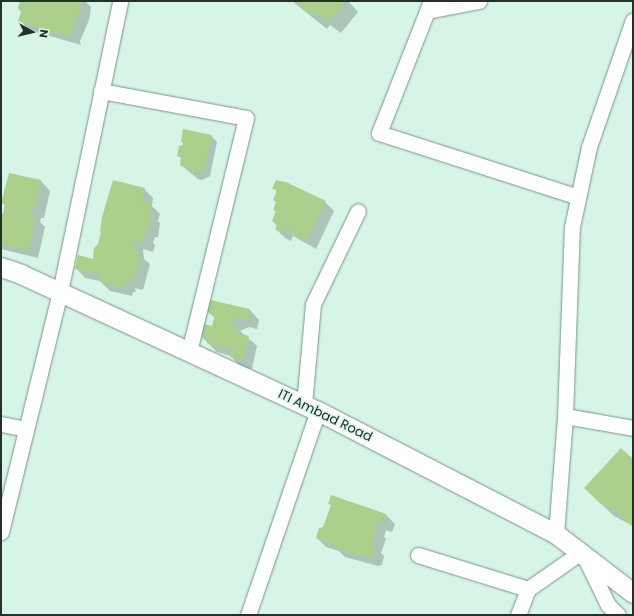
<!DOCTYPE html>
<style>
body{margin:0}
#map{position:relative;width:634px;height:616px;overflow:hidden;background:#d7f5e7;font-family:Poppins,sans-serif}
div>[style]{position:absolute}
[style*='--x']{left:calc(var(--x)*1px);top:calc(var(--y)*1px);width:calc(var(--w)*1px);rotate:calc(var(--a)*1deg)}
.shadow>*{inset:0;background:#0003}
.building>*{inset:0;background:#abd08c}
.roads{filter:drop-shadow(0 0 1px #799487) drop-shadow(0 0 1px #799487)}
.minor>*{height:15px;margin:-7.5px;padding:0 7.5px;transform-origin:7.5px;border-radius:7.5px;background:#fff}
.tertiary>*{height:19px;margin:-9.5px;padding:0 9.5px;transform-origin:9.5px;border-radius:9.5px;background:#fff}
span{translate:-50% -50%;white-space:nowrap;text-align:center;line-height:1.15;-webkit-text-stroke:3px #d7f5e7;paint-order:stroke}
.street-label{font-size:13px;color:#25302b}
.frame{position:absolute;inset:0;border:2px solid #25302b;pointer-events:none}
.north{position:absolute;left:12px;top:12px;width:40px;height:40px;-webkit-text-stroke:3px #d7f5e7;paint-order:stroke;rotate:98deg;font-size:11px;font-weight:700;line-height:16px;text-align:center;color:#25302b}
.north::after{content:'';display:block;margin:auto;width:14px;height:18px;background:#25302b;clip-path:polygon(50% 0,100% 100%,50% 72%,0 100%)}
</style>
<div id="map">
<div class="shadow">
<div style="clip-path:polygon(21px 1px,85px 1px,91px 7px,89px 20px,80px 41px,81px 45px,29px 30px,20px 20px,22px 11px)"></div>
<div style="clip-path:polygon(292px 1px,348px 1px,358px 12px,341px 33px,330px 25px,327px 29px)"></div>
<div style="clip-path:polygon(211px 136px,217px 142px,210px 176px,202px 180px,198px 179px,181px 165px,182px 159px,178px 156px,184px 146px,182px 141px)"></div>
<div style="clip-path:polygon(10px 175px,41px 181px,50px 191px,44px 218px,41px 218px,40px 222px,45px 227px,38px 258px,1px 249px,1px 214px,4px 215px,6px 206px,2px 203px)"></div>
<div style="clip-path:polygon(274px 188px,325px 202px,334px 211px,316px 249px,293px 236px,291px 241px,285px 238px,276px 229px,277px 226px,273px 221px,276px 212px,274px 210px,277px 203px,274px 200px,277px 192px)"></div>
<div style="clip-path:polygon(144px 189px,153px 198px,152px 206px,160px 214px,158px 221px,160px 223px,158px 237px,155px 237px,153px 243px,155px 245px,153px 252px,143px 249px,144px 259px,150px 264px,143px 290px,135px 288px,136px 292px,133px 292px,132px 296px,110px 291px,100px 281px,85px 278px,76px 268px,94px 260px)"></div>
<div style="clip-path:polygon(211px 301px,250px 310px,259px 320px,257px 329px,249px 327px,240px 331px,257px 346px,252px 369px,240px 366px,231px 356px,217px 352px,202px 337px,212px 327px,215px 318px,208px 312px)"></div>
<div style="clip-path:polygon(633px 460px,633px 526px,614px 516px,597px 500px)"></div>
<div style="clip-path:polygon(330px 504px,386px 515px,395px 524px,392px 532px,386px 530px,384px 537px,386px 539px,381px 553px,384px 556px,382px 565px,378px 566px,345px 557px,339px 551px,326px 547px,317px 538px,324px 528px,332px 506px)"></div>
</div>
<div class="building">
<div style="clip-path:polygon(20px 1px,81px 1px,80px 11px,71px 32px,72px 37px,18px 21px,21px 12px,18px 8px)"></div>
<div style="clip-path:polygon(294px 1px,346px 1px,329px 22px,318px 13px,315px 18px)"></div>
<div style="clip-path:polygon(183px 129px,212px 135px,204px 170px,195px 174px,191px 174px,191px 170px,180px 165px,181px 156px,177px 156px,179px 146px,183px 145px,184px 142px,181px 142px)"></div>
<div style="clip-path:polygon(9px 173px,41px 180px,35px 210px,32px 209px,31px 215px,36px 216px,29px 250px,1px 244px,1px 213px,3px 214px,5px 203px,1px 203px)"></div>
<div style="clip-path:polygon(113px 180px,145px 188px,142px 202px,151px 203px,149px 228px,146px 228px,144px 234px,146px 235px,144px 243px,134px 240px,134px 246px,137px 246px,135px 252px,141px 254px,134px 281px,127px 279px,128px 284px,124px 283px,123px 287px,100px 282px,102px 275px,75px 269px,78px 255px,93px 259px,94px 248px,98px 244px,101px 232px,100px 231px,102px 217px)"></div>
<div style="clip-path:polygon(276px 180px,286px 182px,326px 201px,306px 241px,286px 231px,291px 227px,285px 224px,282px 233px,275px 229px,277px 224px,272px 221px,276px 211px,273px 210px,276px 202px,273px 200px,277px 190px,272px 189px)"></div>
<div style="clip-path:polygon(210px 300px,250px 309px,248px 320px,239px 318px,229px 323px,231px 326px,238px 328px,237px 333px,249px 336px,243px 360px,230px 357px,232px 349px,207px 343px,208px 339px,201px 337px,204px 324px,212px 326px,215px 314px,207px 312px)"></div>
<div style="clip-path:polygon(621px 448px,633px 459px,633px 527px,614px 510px,601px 504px,584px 488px)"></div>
<div style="clip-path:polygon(331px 495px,386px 514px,383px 523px,377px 521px,375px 528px,377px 529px,372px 545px,376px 546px,373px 556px,368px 557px,334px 548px,334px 544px,316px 538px,319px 528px,323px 527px,331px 505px,328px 504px)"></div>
</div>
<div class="roads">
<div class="minor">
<div style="--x:431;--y:1;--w:142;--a:111.5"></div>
<div style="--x:379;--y:133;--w:209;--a:17.8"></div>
<div style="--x:427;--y:11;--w:53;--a:-10.9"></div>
<div style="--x:101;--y:91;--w:147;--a:10.5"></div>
<div style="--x:246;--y:118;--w:241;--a:103.7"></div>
<div style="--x:304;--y:405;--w:101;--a:-84.9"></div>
<div style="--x:313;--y:304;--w:103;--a:-64.2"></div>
<div style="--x:565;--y:416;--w:69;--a:10"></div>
<div style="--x:1;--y:424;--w:25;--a:11"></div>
<div style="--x:1;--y:532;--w:247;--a:-76.2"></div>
<div style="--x:60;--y:292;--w:297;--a:-78.3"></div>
<div style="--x:556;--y:534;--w:118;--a:-85.6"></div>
<div style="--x:565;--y:416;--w:189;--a:-87.9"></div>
<div style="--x:572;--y:227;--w:82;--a:-78"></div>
<div style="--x:589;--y:147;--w:134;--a:-70.9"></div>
<div style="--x:418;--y:555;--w:115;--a:17.2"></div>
<div style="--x:528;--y:589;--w:65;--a:-34.9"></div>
<div style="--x:584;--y:556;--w:55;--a:63.9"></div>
<div style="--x:608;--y:605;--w:14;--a:45"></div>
<div style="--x:248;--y:615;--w:216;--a:-71.1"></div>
<div style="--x:518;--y:615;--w:28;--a:-69"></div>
</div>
<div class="tertiary">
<div style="--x:1;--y:267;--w:21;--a:19"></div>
<div style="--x:21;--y:274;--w:327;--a:24.8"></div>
<div style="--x:318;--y:411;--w:268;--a:27.3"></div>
<div style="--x:556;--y:534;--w:97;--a:37.5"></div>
</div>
</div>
<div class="street-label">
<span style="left:325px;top:416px;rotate:26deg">ITI Ambad Road</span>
</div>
<div class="frame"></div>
<div class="north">N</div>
</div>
